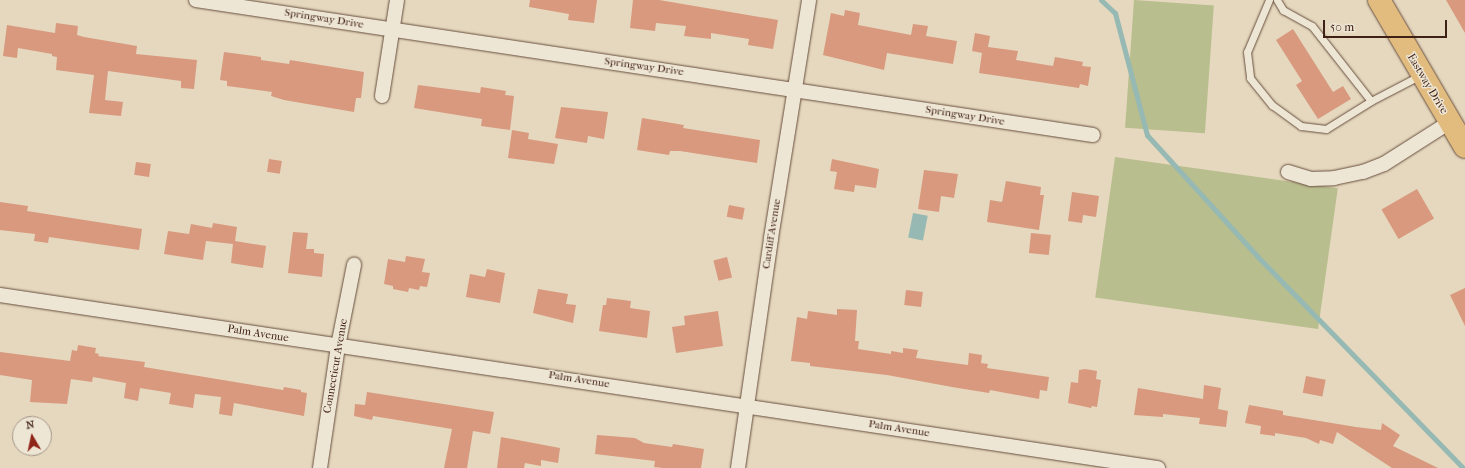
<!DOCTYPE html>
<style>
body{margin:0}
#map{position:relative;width:1465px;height:468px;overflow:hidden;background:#e5d8be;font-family:"IM FELL French Canon",serif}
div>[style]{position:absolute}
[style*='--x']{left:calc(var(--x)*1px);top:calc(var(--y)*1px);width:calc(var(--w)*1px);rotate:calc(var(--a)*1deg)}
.green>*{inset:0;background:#b9be8e;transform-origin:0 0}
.water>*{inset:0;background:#96b9b3;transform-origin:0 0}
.stream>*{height:5px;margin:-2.5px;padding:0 2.5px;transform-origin:2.5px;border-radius:2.5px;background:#96b9b3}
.building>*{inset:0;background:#d8997e;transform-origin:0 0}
.roads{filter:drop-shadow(0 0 1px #684e3e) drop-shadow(0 0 1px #684e3e)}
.lane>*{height:7px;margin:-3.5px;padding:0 3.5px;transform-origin:3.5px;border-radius:3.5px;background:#eee6d5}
.street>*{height:14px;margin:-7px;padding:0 7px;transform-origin:7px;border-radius:7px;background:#eee6d5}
.primary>*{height:22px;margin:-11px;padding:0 11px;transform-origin:11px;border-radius:11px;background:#e2bc7f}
span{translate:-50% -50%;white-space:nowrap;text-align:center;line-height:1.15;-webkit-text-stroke:3px #eee6d5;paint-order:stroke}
.street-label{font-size:11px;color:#3f2014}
.north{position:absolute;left:12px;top:416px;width:40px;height:40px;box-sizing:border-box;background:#eee6d5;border:1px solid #a89788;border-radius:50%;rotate:351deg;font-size:11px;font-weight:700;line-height:16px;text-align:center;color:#3f2014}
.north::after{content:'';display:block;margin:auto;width:14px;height:18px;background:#8f2418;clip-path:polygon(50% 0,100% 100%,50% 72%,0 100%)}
.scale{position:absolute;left:1323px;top:20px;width:124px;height:18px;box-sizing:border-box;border:2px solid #3f2014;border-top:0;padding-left:5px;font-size:12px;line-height:14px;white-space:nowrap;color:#3f2014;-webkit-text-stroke:3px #eee6d5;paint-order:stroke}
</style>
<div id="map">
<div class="green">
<div style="left:1134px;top:0;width:80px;height:128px;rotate:4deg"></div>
<div style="left:1115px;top:157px;width:225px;height:142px;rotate:8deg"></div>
</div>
<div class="water">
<div style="left:913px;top:213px;width:15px;height:25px;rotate:11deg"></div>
</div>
<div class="stream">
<div style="--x:1101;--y:0;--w:19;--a:43"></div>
<div style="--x:1115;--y:13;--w:126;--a:75.3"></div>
<div style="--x:1147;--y:135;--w:164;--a:47.7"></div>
<div style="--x:1257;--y:256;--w:296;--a:45.8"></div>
</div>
<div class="building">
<div style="clip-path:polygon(530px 0,597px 0,594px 23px,568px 20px,569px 14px,529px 7px)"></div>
<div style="clip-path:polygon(633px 0,659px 0,778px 20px,773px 49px,748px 45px,749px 39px,711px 33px,711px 39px,684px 36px,686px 26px,656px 23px,655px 31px,630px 28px)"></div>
<div style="clip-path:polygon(1446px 0,1465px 0,1465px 33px)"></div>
<div style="clip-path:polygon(845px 10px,860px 13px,858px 25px,911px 35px,913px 24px,928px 26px,926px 36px,957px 41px,953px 64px,887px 53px,884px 70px,823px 55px,831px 13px,844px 16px)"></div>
<div style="clip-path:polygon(56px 23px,78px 26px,77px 35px,84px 37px,137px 46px,136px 54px,197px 60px,194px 89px,181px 88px,181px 81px,108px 71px,105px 100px,123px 102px,121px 116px,89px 113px,94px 75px,56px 70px,57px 57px,52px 56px,52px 54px,18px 48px,17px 58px,3px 56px,7px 25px,55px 33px)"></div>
<div style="clip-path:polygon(1293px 29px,1333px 92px,1343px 86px,1351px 99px,1318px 119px,1296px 85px,1302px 81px,1276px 40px)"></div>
<div style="clip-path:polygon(975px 33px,990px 36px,988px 47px,1018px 51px,1016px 60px,1053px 66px,1055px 57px,1083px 62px,1082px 66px,1091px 67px,1088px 86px,1080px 84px,1079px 88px,979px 73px,982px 53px,972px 51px)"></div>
<div style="clip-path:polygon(224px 52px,261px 57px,261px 60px,289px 64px,290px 60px,364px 72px,361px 98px,356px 98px,354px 112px,284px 100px,271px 96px,272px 92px,227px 86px,227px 81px,220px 80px)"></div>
<div style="clip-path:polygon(418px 85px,480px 93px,481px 87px,506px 91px,505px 95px,514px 96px,510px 130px,481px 126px,482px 119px,414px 108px)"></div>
<div style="clip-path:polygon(561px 107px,608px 112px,604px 139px,588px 136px,587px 143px,555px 138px)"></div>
<div style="clip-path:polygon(642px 118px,684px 125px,683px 128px,760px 140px,757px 163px,680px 151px,670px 151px,669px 155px,637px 150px)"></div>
<div style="clip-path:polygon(512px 130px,529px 133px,528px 139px,558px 144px,554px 164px,508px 158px)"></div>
<div style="left:269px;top:159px;width:13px;height:13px;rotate:9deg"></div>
<div style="clip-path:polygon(832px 159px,879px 169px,876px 188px,855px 185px,854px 192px,834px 189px,837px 172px,830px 171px)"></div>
<div style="left:136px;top:162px;width:15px;height:13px;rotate:8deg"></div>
<div style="clip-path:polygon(924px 170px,958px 174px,954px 198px,941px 196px,939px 212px,918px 209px)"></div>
<div style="clip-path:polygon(1006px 181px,1041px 187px,1040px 195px,1044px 195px,1039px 230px,987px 222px,990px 200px,1002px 202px)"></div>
<div style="left:1417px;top:189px;width:34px;height:41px;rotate:60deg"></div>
<div style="clip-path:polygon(1072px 192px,1099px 196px,1096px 217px,1083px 215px,1082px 223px,1068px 221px)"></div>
<div style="clip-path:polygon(0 202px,28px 206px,27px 211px,142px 229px,139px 250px,49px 237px,48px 243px,34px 241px,35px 234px,0 230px)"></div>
<div style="left:729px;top:205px;width:16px;height:12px;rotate:11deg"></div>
<div style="clip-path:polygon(213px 223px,237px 227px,235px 241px,266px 246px,263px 268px,231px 263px,233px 244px,206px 241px,203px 260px,164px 254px,168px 231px,189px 234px,191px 224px,212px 228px)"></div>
<div style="clip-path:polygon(293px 232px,308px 233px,306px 249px,314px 249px,314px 253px,324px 254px,322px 277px,288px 273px)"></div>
<div style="left:1031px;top:233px;width:20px;height:20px;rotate:6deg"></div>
<div style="clip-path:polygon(406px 256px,425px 259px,422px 272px,430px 273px,427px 287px,420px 286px,419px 290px,409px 288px,408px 292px,393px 289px,393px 286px,384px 284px,388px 259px,405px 262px)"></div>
<div style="left:727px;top:257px;width:21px;height:14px;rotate:76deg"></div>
<div style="clip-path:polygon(487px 269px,505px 273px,500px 303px,466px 297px,470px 274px,485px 277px)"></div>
<div style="clip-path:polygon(1465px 288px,1465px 326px,1450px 295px)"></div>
<div style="clip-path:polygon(538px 289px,568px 294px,566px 304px,576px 305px,573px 323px,533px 313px)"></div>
<div style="left:906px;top:290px;width:17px;height:15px;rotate:7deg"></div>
<div style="clip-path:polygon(607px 298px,631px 301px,630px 308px,650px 311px,647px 338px,599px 331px,603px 305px,606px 305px)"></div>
<div style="clip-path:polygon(837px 309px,857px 310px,855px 341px,859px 341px,858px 349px,891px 354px,891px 351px,903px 353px,903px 348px,918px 350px,916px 358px,968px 365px,969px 353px,982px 355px,981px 363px,988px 364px,987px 368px,1049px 377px,1047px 391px,1040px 390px,1039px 399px,990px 390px,989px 393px,952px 387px,887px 375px,810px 366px,810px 363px,791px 361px,797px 317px,807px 319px,808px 311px,837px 315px)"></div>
<div style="clip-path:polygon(718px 311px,723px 346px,676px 353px,672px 327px,685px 325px,684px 316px)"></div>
<div style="clip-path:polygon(78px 345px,96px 348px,95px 353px,99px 354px,98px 356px,145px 362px,144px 367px,283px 390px,284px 387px,301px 390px,301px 392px,307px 393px,304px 416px,234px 403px,232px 416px,219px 414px,221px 397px,195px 394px,193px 408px,169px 404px,171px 393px,140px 388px,138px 401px,124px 398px,126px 383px,93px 377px,92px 382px,71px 379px,67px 404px,30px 402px,32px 380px,0 375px,0 352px,70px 361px,72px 350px,77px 351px)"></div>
<div style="clip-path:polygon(1085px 369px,1097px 371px,1096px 379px,1101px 380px,1097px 407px,1092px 406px,1091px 408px,1068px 403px,1071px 382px,1078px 383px,1079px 370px)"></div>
<div style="left:1306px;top:376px;width:20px;height:17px;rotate:11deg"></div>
<div style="clip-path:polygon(1204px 385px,1221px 388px,1218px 409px,1228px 411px,1226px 427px,1199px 424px,1200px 418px,1163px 414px,1163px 417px,1134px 415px,1138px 388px,1203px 399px)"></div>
<div style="clip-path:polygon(367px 392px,494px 412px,490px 434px,473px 431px,467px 468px,444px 468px,452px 429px,373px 416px,372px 420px,354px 416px,355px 404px,365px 405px)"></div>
<div style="clip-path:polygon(1249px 405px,1283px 411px,1283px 415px,1356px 427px,1381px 430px,1382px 423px,1400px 435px,1393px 446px,1438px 468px,1392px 468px,1337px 432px,1333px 444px,1320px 440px,1319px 444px,1306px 438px,1275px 433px,1275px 436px,1260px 434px,1261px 426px,1245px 423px)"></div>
<div style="clip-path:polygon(597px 435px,635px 438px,644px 443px,672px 447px,673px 444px,704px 449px,701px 468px,663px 468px,654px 467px,655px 461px,595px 454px)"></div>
<div style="clip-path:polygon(501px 437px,560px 448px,558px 463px,541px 460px,541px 466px,525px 463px,524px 468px,497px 468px)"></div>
</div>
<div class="roads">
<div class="lane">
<div style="--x:1269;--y:0;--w:56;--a:112.9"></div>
<div style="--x:1247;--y:52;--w:26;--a:83"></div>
<div style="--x:1250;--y:78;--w:35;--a:51"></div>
<div style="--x:1272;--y:105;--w:36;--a:36"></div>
<div style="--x:1301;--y:126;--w:25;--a:7"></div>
<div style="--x:1326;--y:129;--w:53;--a:-31.9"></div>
<div style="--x:1277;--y:0;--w:12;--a:59"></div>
<div style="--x:1283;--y:10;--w:33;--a:29"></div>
<div style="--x:1312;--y:26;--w:95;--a:51.8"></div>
<div style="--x:1371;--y:101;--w:56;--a:-27.5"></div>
</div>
<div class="street">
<div style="--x:196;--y:0;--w:907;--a:8.56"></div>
<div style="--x:382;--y:96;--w:97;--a:-81.1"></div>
<div style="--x:1288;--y:172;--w:24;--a:17"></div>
<div style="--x:1311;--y:179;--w:23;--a:-2"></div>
<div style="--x:1334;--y:178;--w:30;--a:-12"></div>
<div style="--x:1363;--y:172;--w:22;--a:-21"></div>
<div style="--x:1384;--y:164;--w:78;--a:-32.5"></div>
<div style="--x:0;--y:295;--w:1171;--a:8.5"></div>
<div style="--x:320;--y:468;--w:123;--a:-81.6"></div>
<div style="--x:338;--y:346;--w:83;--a:-78.8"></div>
<div style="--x:738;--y:468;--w:232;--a:-81.8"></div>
<div style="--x:771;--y:238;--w:241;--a:-80.9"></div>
</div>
<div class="primary">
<div style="--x:1379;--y:0;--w:170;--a:59.7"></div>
</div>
</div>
<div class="street-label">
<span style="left:324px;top:19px;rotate:9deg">Springway Drive</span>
<span style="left:644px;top:67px;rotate:8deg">Springway Drive</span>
<span style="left:1427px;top:84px;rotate:59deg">Eastway Drive</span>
<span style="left:965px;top:116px;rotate:9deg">Springway Drive</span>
<span style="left:772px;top:234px;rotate:-81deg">Cardiff Avenue</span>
<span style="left:258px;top:334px;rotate:9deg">Palm Avenue</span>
<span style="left:336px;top:366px;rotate:-80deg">Connecticut Avenue</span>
<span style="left:579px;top:380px;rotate:9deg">Palm Avenue</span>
<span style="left:899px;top:429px;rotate:9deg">Palm Avenue</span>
</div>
<div class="north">N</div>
<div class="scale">50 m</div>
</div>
